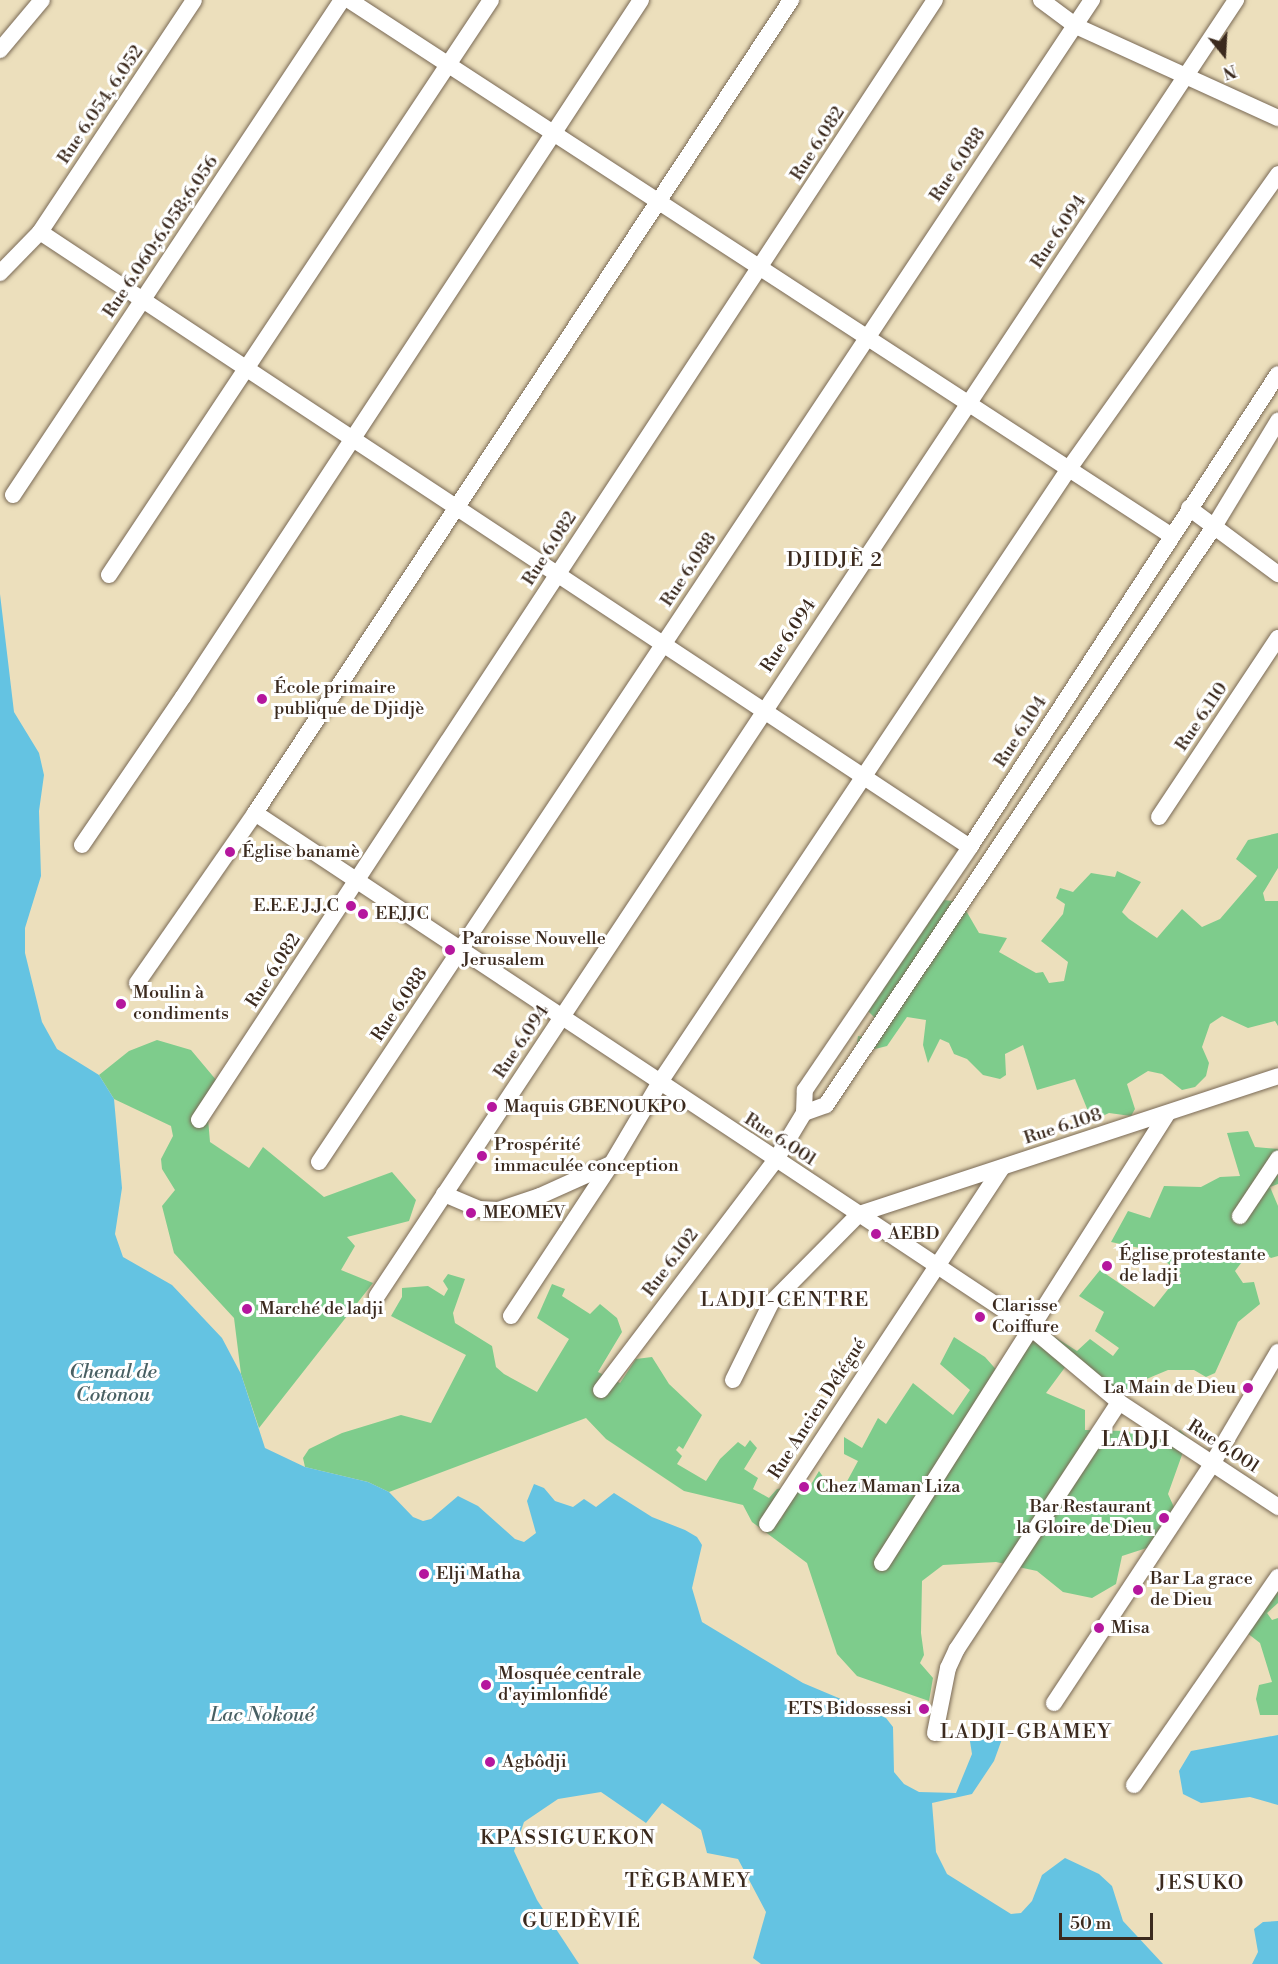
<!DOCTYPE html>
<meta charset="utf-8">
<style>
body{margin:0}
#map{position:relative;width:1278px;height:1964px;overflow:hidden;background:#ecdfbc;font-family:"Libre Bodoni",serif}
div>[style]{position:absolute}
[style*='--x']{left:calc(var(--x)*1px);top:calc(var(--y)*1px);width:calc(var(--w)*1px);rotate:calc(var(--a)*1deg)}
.green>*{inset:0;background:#7ecc8c}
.water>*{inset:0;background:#64c3e2}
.roads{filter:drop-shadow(0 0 2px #796955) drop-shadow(0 0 2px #796955)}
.minor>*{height:16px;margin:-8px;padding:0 8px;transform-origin:8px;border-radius:8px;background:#fff}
.dots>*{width:16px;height:16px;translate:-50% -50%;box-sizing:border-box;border:3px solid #fff;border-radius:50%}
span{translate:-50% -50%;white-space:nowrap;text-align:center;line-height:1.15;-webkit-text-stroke:6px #fff;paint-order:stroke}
.street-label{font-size:18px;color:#3b2a1e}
.poi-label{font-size:18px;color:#3b2a1e}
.left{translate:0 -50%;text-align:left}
.right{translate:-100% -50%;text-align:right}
.neighbourhood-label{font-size:20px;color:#3b2a1e;letter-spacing:1.5px}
.water-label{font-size:20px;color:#496063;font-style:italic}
.quarter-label{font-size:21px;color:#3b2a1e;letter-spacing:1.5px}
.north{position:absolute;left:1194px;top:24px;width:60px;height:60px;-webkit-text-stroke:4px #fff;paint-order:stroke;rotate:162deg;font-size:16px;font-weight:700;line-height:24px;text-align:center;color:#3b2a1e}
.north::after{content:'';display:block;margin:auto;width:21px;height:27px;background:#3b2a1e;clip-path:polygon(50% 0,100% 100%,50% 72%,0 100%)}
.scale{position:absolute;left:1059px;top:1913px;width:94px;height:27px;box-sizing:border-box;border:3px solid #3b2a1e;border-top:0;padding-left:8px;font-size:18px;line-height:21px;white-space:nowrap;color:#3b2a1e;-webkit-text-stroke:4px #fff;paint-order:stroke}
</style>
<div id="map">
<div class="green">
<div style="clip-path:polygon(1278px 833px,1278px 868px,1263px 893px,1265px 901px,1278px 901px,1278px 1026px,1275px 1021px,1248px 1028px,1222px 1016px,1210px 1024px,1202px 1047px,1209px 1063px,1206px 1076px,1195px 1087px,1182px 1090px,1162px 1074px,1148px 1071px,1127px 1084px,1135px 1109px,1131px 1116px,1109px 1113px,1081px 1126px,1088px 1111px,1075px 1079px,1037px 1090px,1023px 1045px,1005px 1054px,1006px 1075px,1000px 1079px,983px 1075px,967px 1059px,954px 1054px,949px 1043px,940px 1039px,928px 1063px,923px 1045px,926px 1020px,907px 1017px,887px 1046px,867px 1051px,857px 1043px,858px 1036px,872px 1038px,878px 1021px,860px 1003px,926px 898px,961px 902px,979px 933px,1007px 938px,999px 952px,1036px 973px,1043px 972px,1049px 983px,1064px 981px,1068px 962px,1041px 941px,1063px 914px,1065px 904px,1056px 898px,1060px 888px,1073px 892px,1091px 873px,1115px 877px,1117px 871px,1141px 882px,1122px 912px,1129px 919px,1157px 938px,1182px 909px,1202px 927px,1220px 919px,1257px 876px,1236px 859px,1248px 840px)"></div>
<div style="clip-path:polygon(157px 1040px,191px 1050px,217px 1081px,207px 1107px,210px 1142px,249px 1168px,263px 1147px,324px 1197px,392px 1172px,416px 1200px,409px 1221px,347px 1237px,355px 1246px,341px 1270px,373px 1283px,259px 1428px,241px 1374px,234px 1318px,174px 1253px,162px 1206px,175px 1190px,162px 1169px,161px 1159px,173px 1136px,171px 1126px,114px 1099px,99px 1075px,129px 1051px)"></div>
<div style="clip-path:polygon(1248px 1131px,1255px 1147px,1278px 1149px,1278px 1184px,1270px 1187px,1278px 1206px,1278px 1256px,1271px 1258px,1254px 1246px,1235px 1271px,1243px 1283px,1254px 1282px,1260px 1304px,1238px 1322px,1215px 1373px,1206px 1377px,1194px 1370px,1168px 1370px,1144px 1380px,1137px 1395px,1128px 1395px,1107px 1391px,1066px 1366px,1046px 1393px,1085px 1410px,1085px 1430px,1126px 1431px,1157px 1442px,1180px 1430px,1188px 1438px,1168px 1494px,1178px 1516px,1159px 1544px,1122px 1556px,1116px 1584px,1092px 1598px,1063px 1592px,1037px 1571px,996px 1562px,943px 1565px,922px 1581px,921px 1633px,924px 1655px,920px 1663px,933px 1678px,929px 1701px,857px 1676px,837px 1654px,807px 1563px,752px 1522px,743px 1505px,684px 1491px,606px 1439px,586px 1418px,389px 1492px,368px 1482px,305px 1467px,303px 1458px,309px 1449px,342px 1433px,401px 1415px,431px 1423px,466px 1355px,391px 1316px,402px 1297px,402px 1288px,428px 1286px,444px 1296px,448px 1289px,443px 1281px,448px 1274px,465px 1279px,453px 1313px,455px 1323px,492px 1346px,496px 1367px,504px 1374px,537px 1392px,569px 1339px,537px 1318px,552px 1284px,565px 1289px,562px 1296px,590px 1314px,600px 1304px,617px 1318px,622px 1332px,598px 1372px,620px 1383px,636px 1359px,652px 1357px,669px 1384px,702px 1415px,683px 1449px,679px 1446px,676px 1450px,682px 1456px,677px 1464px,706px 1481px,720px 1459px,738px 1442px,745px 1447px,750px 1440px,757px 1448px,744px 1469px,758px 1478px,753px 1489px,769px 1498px,777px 1489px,788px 1487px,768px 1517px,781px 1519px,799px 1485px,810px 1486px,819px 1471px,826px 1481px,844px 1487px,858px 1461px,844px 1454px,844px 1437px,862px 1448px,878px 1418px,886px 1424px,913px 1383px,953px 1415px,970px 1390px,940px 1364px,954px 1337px,985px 1357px,1001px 1375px,1039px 1327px,1077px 1351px,1090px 1339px,1113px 1356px,1119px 1348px,1095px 1331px,1104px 1312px,1079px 1296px,1100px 1270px,1154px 1307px,1181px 1273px,1149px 1250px,1111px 1242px,1128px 1211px,1150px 1218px,1164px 1186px,1201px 1187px,1220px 1177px,1240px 1176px,1227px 1133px)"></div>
<div style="clip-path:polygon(1278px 1591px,1278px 1603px,1267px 1613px,1272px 1620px,1278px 1618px,1278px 1715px,1260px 1715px,1256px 1699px,1259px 1685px,1272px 1682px,1260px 1643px,1242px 1629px)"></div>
</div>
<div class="water">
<div style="clip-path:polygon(0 594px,14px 712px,39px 753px,44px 775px,39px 811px,41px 876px,25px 928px,25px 953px,42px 1022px,57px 1049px,99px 1075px,114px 1099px,122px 1188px,115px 1234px,123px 1257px,172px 1285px,222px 1338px,241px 1374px,265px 1448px,305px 1467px,368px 1482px,389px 1492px,413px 1517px,423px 1521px,431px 1519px,458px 1496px,478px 1506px,515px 1539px,524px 1542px,536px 1533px,527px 1501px,534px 1484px,544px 1488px,555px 1501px,573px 1507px,584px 1499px,596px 1507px,614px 1493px,652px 1517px,685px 1530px,697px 1537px,702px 1545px,692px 1588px,702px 1622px,803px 1683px,886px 1718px,893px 1727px,894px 1772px,904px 1784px,919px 1792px,956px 1793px,972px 1754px,969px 1735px,993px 1731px,1002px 1739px,994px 1761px,972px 1794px,932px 1803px,936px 1852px,947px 1874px,1011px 1914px,1021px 1913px,1032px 1901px,1042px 1875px,1065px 1858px,1099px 1874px,1112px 1886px,1123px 1921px,1163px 1964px,761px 1964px,753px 1958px,766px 1912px,738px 1859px,707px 1853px,701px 1830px,662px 1803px,646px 1823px,601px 1792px,558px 1799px,524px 1822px,514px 1851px,537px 1900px,579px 1964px,0 1964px)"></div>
<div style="clip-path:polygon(1278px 1735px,1278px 1805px,1250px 1797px,1201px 1803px,1183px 1794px,1179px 1771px,1191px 1751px)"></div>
<div style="clip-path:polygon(1278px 1921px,1278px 1964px,1252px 1964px,1258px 1952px,1254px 1929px,1263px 1922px)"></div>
</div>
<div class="roads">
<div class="minor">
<div style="--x:349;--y:0;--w:982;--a:33.08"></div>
<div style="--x:1041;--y:0;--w:44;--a:36.6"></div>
<div style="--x:1076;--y:26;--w:222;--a:24.5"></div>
<div style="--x:0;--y:50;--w:65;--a:-50"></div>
<div style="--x:40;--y:232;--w:1115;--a:33.48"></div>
<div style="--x:0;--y:273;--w:57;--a:-45.7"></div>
<div style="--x:40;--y:232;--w:278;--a:-56.4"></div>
<div style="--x:13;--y:495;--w:594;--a:-56.39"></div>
<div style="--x:1189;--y:508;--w:111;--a:36.6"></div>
<div style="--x:109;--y:575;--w:690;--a:-56.4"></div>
<div style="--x:255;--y:813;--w:931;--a:33.57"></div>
<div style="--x:1031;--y:1328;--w:115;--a:40.1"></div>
<div style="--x:1119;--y:1402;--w:191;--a:33.4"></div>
<div style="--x:1159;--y:817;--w:215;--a:-56.4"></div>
<div style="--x:82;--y:845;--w:179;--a:-55.7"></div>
<div style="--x:183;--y:697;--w:834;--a:-56.69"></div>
<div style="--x:137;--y:983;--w:207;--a:-55.2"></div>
<div style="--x:255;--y:813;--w:974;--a:-56.6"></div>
<div style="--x:804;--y:1113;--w:23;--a:-20"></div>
<div style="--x:826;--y:1105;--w:698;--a:-56.15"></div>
<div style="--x:1215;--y:525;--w:122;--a:-58.8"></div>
<div style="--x:199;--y:1120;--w:1340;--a:-56.69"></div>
<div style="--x:319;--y:1162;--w:1396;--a:-56.37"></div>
<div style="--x:444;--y:1194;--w:38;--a:23"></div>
<div style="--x:479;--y:1209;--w:19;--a:3"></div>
<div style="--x:498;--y:1210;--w:44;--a:-18.4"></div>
<div style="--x:540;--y:1196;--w:78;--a:-24.3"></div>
<div style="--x:1240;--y:1216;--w:69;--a:-56.3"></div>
<div style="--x:377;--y:1296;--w:1555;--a:-56.46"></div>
<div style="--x:511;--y:1316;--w:183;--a:-56.6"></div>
<div style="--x:612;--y:1163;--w:94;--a:-59.3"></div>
<div style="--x:660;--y:1082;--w:736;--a:-56.31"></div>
<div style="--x:1068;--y:470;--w:363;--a:-54.6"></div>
<div style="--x:733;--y:1380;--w:86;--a:-63.7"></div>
<div style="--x:771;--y:1303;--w:125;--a:-45.3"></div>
<div style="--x:859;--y:1214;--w:441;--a:-18.2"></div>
<div style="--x:601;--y:1390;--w:288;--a:-52.8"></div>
<div style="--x:775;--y:1161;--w:56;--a:-58.9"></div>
<div style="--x:804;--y:1113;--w:23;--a:-88"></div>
<div style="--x:805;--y:1090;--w:294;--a:-55.8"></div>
<div style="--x:970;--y:847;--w:564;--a:-56.93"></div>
<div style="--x:767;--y:1524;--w:427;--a:-56.6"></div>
<div style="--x:882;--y:1563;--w:532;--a:-57.59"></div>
<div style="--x:1054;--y:1703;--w:287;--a:-56.5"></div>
<div style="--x:1212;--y:1464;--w:130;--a:-59.5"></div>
<div style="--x:935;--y:1733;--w:66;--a:-78.7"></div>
<div style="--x:948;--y:1668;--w:21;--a:-65"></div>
<div style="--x:957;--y:1649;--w:295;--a:-56.7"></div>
<div style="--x:1134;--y:1785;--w:253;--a:-55.3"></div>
</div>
</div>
<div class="dots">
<div style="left:262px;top:699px;background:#b5179e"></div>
<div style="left:230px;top:852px;background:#b5179e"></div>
<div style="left:351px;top:906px;background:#b5179e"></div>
<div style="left:363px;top:914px;background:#b5179e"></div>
<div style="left:450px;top:950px;background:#b5179e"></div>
<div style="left:121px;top:1004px;background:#b5179e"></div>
<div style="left:492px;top:1107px;background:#b5179e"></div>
<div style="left:482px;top:1156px;background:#b5179e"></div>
<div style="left:471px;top:1213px;background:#b5179e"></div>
<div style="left:876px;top:1234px;background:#b5179e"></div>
<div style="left:1107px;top:1266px;background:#b5179e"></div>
<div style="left:247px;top:1309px;background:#b5179e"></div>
<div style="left:980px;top:1317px;background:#b5179e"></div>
<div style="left:1248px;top:1388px;background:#b5179e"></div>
<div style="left:804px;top:1487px;background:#b5179e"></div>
<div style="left:1164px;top:1518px;background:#b5179e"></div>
<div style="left:424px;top:1574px;background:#b5179e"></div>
<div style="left:1138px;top:1590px;background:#b5179e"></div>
<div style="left:1099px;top:1628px;background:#b5179e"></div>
<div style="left:486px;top:1685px;background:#b5179e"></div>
<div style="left:924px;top:1709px;background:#b5179e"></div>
<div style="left:490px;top:1762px;background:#b5179e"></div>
</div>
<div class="street-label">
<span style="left:101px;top:105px;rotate:-56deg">Rue 6.054, 6.052</span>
<span style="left:818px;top:144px;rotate:-57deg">Rue 6.082</span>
<span style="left:958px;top:165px;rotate:-56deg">Rue 6.088</span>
<span style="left:1059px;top:232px;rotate:-56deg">Rue 6.094</span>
<span style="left:161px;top:237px;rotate:-56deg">Rue 6.060;6.058;6.056</span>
<span style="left:550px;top:549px;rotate:-57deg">Rue 6.082</span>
<span style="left:689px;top:570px;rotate:-56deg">Rue 6.088</span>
<span style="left:789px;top:636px;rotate:-56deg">Rue 6.094</span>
<span style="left:1202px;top:717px;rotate:-56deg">Rue 6.110</span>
<span style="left:1021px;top:732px;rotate:-57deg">Rue 6.104</span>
<span style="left:274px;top:971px;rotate:-57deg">Rue 6.082</span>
<span style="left:400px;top:1005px;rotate:-56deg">Rue 6.088</span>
<span style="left:522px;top:1042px;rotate:-56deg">Rue 6.094</span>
<span style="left:1063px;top:1127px;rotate:-18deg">Rue 6.108</span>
<span style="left:780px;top:1140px;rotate:33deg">Rue 6.001</span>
<span style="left:671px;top:1263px;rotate:-53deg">Rue 6.102</span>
<span style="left:818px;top:1409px;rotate:-57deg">Rue Ancien Délégué</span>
<span style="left:1223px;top:1447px;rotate:33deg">Rue 6.001</span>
</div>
<div class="poi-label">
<span class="left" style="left:274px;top:699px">École primaire<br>publique de Djidjè</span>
<span class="left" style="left:242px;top:852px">Église banamè</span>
<span class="right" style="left:339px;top:906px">E.E.E J.J.C</span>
<span class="left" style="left:375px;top:914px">EEJJC</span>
<span class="left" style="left:462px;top:950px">Paroisse Nouvelle<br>Jerusalem</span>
<span class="left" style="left:133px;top:1004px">Moulin à<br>condiments</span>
<span class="left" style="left:504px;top:1107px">Maquis GBENOUKPO</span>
<span class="left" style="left:494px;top:1156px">Prospérité<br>immaculée conception</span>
<span class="left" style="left:483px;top:1213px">MEOMEV</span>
<span class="left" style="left:888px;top:1234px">AEBD</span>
<span class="left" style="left:1119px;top:1266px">Église protestante<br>de ladji</span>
<span class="left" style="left:992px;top:1317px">Clarisse<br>Coiffure</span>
<span class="left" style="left:259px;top:1309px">Marché de ladji</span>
<span class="right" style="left:1236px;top:1388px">La Main de Dieu</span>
<span class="left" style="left:816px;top:1487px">Chez Maman Liza</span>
<span class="right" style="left:1152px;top:1518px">Bar Restaurant<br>la Gloire de Dieu</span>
<span class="left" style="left:436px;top:1574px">Elji Matha</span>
<span class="left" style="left:1150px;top:1590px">Bar La grace<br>de Dieu</span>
<span class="left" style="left:1111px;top:1628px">Misa</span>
<span class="left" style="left:498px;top:1685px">Mosquée centrale<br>d'ayimlonfidé</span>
<span class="right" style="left:912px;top:1709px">ETS Bidossessi</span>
<span class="left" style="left:502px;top:1762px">Agbôdji</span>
</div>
<div class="neighbourhood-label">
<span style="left:835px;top:560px">DJIDJÈ 2</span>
<span style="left:785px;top:1300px">LADJI-CENTRE</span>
<span style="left:1026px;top:1732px">LADJI-GBAMEY</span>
<span style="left:568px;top:1838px">KPASSIGUEKON</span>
<span style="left:688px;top:1881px">TÈGBAMEY</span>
<span style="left:1201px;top:1883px">JESUKO</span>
<span style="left:582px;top:1921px">GUEDÈVIÉ</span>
</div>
<div class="water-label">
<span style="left:113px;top:1384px">Chenal de<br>Cotonou</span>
<span style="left:262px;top:1715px">Lac Nokoué</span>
</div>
<div class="quarter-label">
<span style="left:1136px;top:1440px">LADJI</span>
</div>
<div class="north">N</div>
<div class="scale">50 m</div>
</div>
